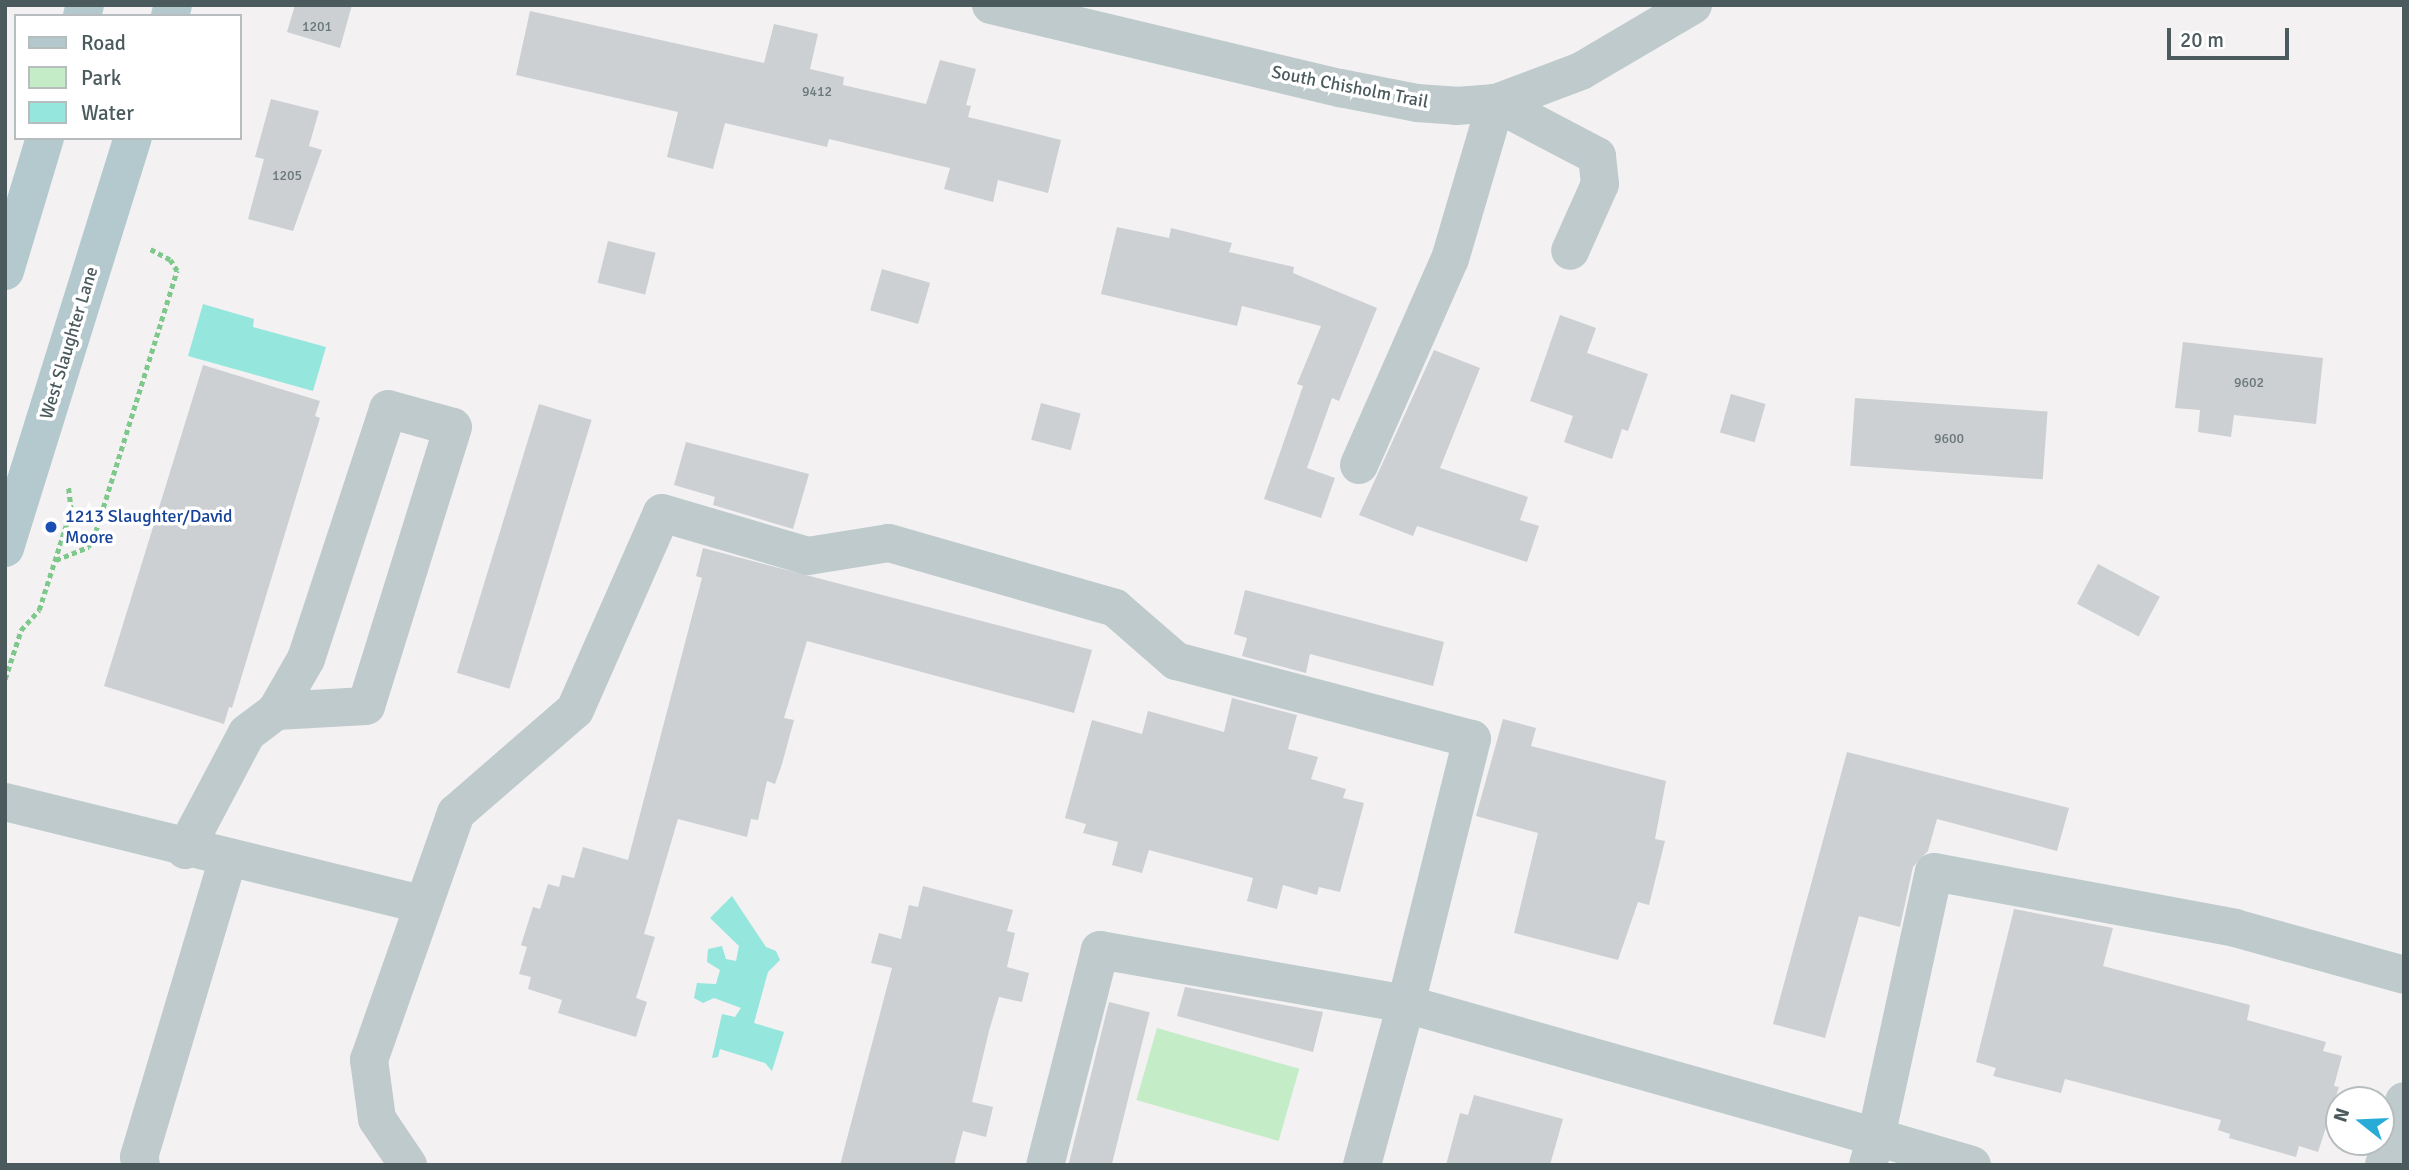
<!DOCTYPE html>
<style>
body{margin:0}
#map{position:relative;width:2409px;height:1170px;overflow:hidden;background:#f3f1f2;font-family:Signika,sans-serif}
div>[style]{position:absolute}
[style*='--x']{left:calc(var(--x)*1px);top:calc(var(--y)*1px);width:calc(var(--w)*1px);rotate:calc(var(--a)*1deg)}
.green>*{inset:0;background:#c4edc7;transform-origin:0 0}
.water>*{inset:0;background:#95e6dd}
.building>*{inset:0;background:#ccd0d2;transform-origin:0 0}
.path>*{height:4.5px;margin-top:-2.25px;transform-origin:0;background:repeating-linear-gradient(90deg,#7fc88c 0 5px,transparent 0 8.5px)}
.minor>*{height:38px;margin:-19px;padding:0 19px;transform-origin:19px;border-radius:19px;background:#becacc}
.major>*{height:38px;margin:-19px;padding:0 19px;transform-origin:19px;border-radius:19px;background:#b3c9cd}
.dots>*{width:19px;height:19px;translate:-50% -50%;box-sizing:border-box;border:4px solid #fff;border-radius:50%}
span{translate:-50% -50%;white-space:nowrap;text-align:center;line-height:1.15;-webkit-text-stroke:7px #fff;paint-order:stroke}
.number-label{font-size:14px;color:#6a787a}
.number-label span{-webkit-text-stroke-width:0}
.street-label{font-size:18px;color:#4a5a5d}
.transit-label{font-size:18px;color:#164399}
.left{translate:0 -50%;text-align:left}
.frame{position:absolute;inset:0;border:7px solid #4a5a5d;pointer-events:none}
.legend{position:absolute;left:14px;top:14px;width:228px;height:126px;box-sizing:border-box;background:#fff;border:2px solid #b7bdbe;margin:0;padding:9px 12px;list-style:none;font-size:21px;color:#4a5a5d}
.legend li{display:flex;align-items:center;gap:14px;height:35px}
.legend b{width:35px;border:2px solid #b7bdbe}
.north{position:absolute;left:2325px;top:1086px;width:70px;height:70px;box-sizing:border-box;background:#fff;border:2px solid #b7bdbe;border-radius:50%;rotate:288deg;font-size:19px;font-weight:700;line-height:28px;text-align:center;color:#4a5a5d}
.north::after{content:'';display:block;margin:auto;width:24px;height:32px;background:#28acd7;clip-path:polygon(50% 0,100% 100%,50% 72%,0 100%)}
.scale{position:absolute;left:2167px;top:28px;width:122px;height:32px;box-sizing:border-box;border:4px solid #4a5a5d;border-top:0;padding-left:9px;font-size:21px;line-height:24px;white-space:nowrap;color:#4a5a5d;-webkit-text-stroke:5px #fff;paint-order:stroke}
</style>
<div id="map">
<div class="green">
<div style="left:1157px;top:1028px;width:148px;height:75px;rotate:16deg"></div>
</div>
<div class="water">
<div style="clip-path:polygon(203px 304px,254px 319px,253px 327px,326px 347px,313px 391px,188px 356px)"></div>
<div style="clip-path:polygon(732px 896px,766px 947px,776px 951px,780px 960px,768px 972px,754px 1023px,784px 1032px,772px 1071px,765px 1063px,720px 1049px,718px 1057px,712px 1058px,722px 1014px,735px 1017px,741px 1008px,714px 998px,703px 1003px,694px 998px,697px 983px,716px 984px,720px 970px,707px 962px,708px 949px,722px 946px,726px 959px,736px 961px,739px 946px,710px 918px)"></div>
</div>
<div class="building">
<div style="clip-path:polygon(295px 5px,352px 5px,340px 48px,287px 32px)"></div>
<div style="clip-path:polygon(530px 11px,764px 63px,774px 24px,818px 34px,810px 69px,844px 77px,843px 85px,926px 104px,940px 60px,976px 69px,966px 105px,971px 106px,968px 117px,1061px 140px,1048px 193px,998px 180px,993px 202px,944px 189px,950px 168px,829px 139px,827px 147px,725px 123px,713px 169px,667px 157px,678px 112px,516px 75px)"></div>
<div style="clip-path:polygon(271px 99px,319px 111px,309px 146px,322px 150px,293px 231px,248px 219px,264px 159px,255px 157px)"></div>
<div style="clip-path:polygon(1117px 227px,1169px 238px,1171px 228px,1232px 243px,1229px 252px,1294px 267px,1293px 273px,1377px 308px,1339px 401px,1332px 398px,1307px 468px,1335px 478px,1321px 518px,1264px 499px,1303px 386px,1297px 384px,1321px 326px,1242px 306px,1237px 326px,1101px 294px)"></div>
<div style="left:608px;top:241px;width:49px;height:43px;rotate:14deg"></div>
<div style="left:882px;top:269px;width:50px;height:43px;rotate:16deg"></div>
<div style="clip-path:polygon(1560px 315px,1596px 328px,1587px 353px,1648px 374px,1628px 431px,1622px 429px,1612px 459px,1564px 442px,1573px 416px,1530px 401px)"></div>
<div style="clip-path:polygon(2183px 342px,2323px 358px,2316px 424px,2234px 415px,2231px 437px,2198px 432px,2200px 410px,2175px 408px)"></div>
<div style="clip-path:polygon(1434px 350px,1480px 368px,1440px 468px,1528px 497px,1520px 520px,1539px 526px,1527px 562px,1417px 526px,1413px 536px,1359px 515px)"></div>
<div style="clip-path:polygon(203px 365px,320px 401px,315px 416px,320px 418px,232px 708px,229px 707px,224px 724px,104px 686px)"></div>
<div style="left:1731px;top:394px;width:36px;height:40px;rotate:16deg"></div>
<div style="left:1855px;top:398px;width:193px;height:68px;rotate:4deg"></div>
<div style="left:1041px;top:403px;width:41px;height:38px;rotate:15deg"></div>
<div style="left:539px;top:404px;width:55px;height:281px;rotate:17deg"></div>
<div style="clip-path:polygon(686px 442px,809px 474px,793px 529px,713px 505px,715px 497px,674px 485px)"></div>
<div style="clip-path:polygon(703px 548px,1092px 650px,1074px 713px,807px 641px,784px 718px,794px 720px,782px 764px,775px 784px,767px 781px,758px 820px,751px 819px,747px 837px,678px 819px,644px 934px,655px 937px,636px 998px,647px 1002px,636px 1037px,558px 1013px,562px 1000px,528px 989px,531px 977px,519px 974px,527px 947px,521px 945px,533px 907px,540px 909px,548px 884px,559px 887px,562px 875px,574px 878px,583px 847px,628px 860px,702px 578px,696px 576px)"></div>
<div style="left:2098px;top:564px;width:70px;height:45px;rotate:28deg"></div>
<div style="clip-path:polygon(1245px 590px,1444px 642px,1433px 686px,1310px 654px,1306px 673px,1242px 656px,1247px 638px,1234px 634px)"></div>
<div style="clip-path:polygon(1232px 698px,1297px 715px,1288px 749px,1318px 757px,1311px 779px,1346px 789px,1343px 798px,1364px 803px,1340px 892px,1319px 887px,1317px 895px,1283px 885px,1277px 909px,1247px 901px,1253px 878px,1149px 850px,1142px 873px,1112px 865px,1118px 842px,1083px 833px,1086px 824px,1065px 818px,1092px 720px,1142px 734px,1148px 711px,1224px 732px)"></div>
<div style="clip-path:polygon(1503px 719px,1536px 728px,1531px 746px,1666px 781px,1655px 839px,1665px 841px,1649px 905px,1638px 902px,1618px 960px,1514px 933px,1538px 833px,1476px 816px)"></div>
<div style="clip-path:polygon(1847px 752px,2069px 808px,2057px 851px,1937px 819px,1928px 851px,1913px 867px,1900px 927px,1859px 916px,1825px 1038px,1773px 1024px)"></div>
<div style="clip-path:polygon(923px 886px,1013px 910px,1007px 931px,1015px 933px,1007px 967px,1029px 973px,1022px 1002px,999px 997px,989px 1031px,972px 1102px,993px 1107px,986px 1137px,963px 1131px,954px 1165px,840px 1165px,892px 968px,871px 963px,879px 933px,901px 939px,909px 905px,918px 907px)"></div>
<div style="clip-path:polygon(2014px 909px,2113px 928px,2103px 966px,2250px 1005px,2247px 1020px,2326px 1042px,2323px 1051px,2342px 1056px,2334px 1086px,2339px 1087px,2318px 1152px,2299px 1146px,2296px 1157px,2229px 1138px,2230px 1134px,2218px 1130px,2221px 1120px,2065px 1079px,2061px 1093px,1993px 1076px,1996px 1068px,1976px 1062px)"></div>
<div style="clip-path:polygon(1185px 987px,1323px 1012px,1313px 1052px,1177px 1016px)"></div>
<div style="left:1109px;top:1002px;width:42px;height:168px;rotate:14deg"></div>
<div style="clip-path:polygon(1474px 1095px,1563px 1119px,1550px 1165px,1446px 1165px,1460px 1113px,1468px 1115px)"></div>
</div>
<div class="path">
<div style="--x:56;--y:560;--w:35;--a:-22"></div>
<div style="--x:88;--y:547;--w:9;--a:-54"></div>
<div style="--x:93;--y:540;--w:282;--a:-72.7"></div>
<div style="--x:177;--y:271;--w:13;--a:-122"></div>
<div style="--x:170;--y:260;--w:24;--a:-152"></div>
<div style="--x:5;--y:679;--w:52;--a:-71.9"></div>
<div style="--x:21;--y:630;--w:27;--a:-48"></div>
<div style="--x:39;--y:610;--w:105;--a:-72.3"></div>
<div style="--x:71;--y:510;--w:25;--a:-97"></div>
</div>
<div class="minor">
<div style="--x:991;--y:5;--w:359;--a:13.4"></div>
<div style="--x:1340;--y:88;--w:78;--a:11"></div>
<div style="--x:1417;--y:103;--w:39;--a:4"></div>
<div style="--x:1456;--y:106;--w:40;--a:-4.3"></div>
<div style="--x:1496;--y:103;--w:91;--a:-20.6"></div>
<div style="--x:1581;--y:71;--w:130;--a:-30.5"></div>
<div style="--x:1359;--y:465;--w:225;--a:-66.2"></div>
<div style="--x:1450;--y:259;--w:163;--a:-73.6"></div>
<div style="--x:1496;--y:103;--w:114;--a:27.7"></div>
<div style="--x:1597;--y:156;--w:28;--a:84"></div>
<div style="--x:1600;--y:184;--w:73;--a:114.1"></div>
<div style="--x:5;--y:802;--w:431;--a:13.8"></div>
<div style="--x:185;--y:850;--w:132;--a:-62.1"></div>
<div style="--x:247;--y:733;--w:36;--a:-37"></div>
<div style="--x:276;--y:711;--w:60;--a:-60"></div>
<div style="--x:306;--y:659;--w:263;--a:-71.8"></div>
<div style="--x:388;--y:409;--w:67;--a:15.5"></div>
<div style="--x:453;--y:427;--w:292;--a:107.3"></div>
<div style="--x:366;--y:706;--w:90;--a:176.8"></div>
<div style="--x:141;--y:1165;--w:8;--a:-104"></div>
<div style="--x:139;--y:1157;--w:311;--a:-73.4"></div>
<div style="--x:408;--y:1165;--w:55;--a:-124"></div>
<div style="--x:377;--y:1119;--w:60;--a:-97.7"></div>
<div style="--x:369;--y:1060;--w:262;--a:-70.6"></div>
<div style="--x:456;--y:813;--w:157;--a:-40.9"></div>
<div style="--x:575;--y:710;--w:215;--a:-66.2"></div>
<div style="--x:662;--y:513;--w:152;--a:16.4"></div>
<div style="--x:808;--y:556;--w:82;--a:-9.1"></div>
<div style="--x:889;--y:543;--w:235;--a:16"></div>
<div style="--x:1115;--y:608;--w:81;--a:41"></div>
<div style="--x:1176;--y:661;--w:306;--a:14.8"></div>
<div style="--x:1472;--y:739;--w:273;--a:104"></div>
<div style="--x:1406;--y:1004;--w:311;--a:-170"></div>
<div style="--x:1100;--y:950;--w:222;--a:104.3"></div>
<div style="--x:1362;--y:1165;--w:167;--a:-74.7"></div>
<div style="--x:1406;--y:1004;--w:488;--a:15.8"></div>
<div style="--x:1876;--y:1137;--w:271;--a:-77.7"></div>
<div style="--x:1934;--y:872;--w:306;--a:10.5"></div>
<div style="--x:2235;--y:928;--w:175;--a:15.5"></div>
<div style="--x:1868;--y:1165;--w:29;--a:-74"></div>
<div style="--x:1876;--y:1137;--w:100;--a:16.3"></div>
<div style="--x:2384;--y:1165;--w:67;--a:-72.6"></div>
</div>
<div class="major">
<div style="--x:82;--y:16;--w:11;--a:-75"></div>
<div style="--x:170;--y:16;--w:11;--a:-75"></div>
<div style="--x:5;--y:271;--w:139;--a:-73.3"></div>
<div style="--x:5;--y:548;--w:430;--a:-72.7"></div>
</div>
<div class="dots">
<div style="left:51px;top:527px;background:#1a4fb4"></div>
</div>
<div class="number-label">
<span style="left:317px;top:27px">1201</span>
<span style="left:817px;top:92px">9412</span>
<span style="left:287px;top:176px">1205</span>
<span style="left:2249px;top:383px">9602</span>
<span style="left:1949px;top:439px">9600</span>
</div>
<div class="street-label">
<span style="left:1350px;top:87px;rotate:11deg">South Chisholm Trail</span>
<span style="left:69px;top:343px;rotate:-73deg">West Slaughter Lane</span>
</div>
<div class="transit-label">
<span class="left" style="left:65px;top:527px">1213 Slaughter/David<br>Moore</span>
</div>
<div class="frame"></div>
<ul class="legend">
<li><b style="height:9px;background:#b3c9cd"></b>Road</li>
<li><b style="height:19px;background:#c4edc7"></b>Park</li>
<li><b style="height:19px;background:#95e6dd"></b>Water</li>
</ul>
<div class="north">N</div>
<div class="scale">20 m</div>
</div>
